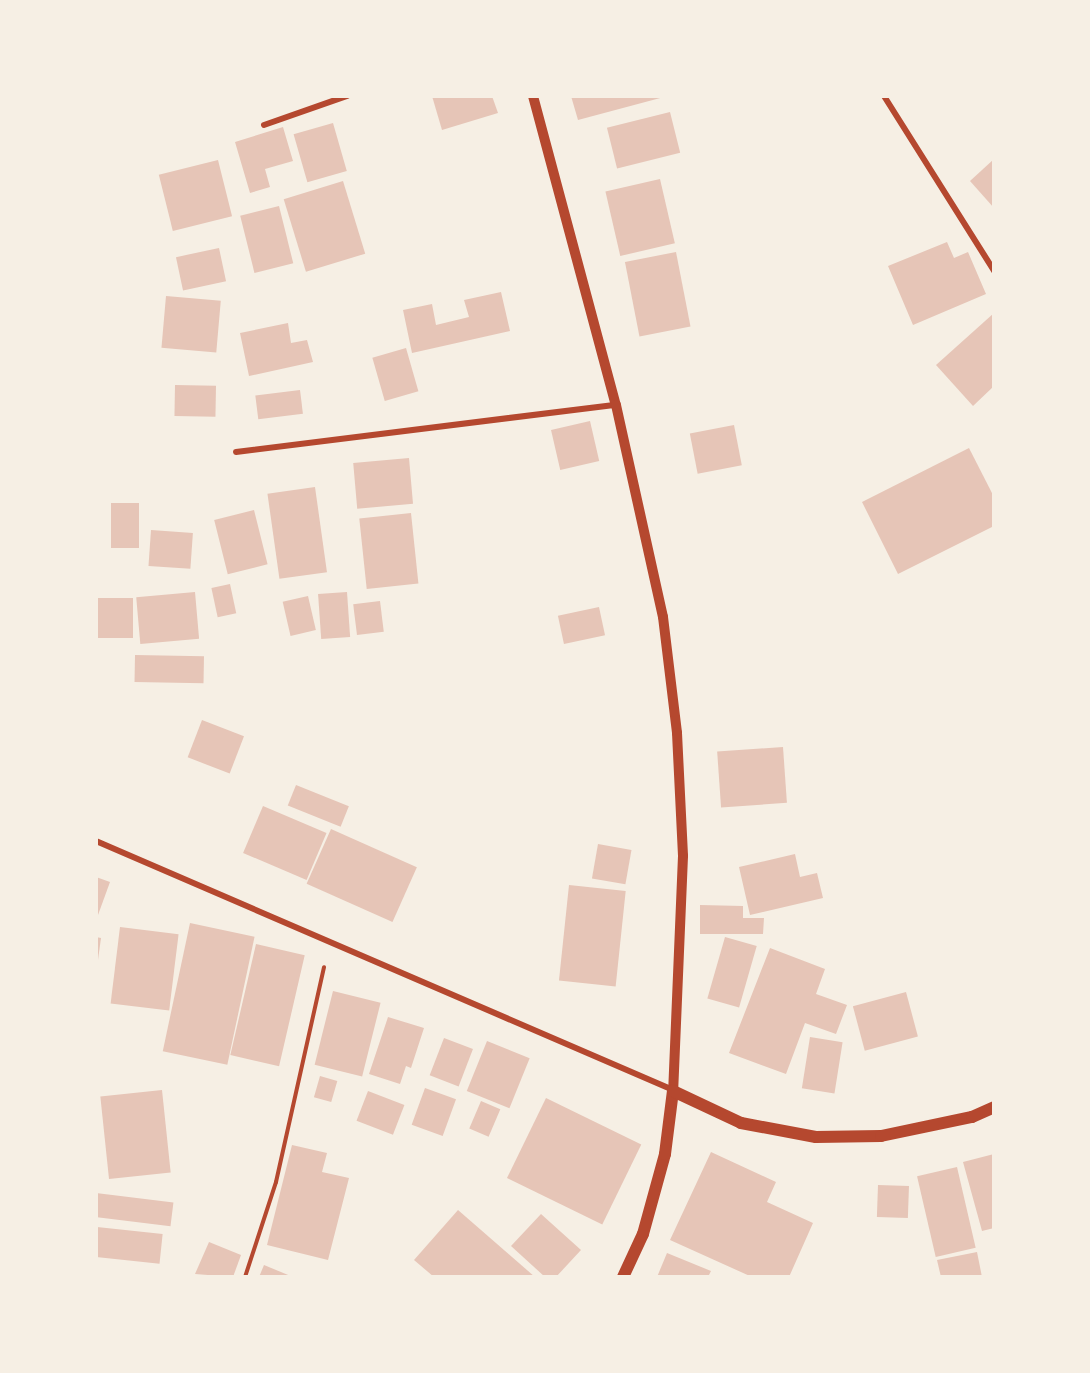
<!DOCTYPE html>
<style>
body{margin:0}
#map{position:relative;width:1090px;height:1373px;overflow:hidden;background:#f6efe4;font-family:Overpass,sans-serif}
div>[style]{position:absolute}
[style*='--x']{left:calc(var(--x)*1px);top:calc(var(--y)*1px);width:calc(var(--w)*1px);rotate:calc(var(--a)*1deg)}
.building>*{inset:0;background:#e6c5b7;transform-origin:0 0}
.path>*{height:4px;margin:-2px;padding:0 2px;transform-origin:2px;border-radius:2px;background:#b5482f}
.minor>*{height:6px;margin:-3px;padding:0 3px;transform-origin:3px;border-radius:3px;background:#b5482f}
.tertiary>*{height:10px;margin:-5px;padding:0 5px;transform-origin:5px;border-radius:5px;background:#b5482f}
.secondary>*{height:12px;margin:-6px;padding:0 6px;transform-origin:6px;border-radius:6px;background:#b5482f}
span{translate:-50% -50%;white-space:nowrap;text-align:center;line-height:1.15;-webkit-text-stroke:6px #f6efe4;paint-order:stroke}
.frame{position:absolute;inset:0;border:98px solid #f6efe4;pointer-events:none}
</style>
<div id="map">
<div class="building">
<div style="clip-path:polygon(432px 96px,492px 96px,498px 113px,442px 130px)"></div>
<div style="clip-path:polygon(571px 96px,664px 96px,664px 97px,578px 120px)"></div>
<div style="left:670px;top:112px;width:42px;height:65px;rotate:76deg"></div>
<div style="left:333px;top:123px;width:50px;height:41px;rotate:74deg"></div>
<div style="clip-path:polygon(283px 127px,293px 161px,265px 169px,270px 187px,250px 193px,235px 142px)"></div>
<div style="clip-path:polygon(994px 159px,994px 208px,970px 181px)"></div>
<div style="left:218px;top:160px;width:58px;height:61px;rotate:76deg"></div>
<div style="left:660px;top:179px;width:66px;height:56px;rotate:77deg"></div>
<div style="left:343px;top:181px;width:76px;height:62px;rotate:73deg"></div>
<div style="left:279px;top:206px;width:59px;height:40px;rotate:76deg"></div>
<div style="clip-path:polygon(947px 242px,954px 258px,968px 252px,986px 294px,913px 325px,888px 266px)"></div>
<div style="left:219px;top:248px;width:34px;height:44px;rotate:78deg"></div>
<div style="left:676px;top:252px;width:76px;height:52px;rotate:79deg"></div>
<div style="clip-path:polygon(501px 292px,510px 331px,412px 353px,403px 310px,432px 304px,436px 325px,469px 317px,464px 300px)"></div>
<div style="left:166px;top:296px;width:55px;height:52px;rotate:5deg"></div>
<div style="clip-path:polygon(994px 313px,994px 386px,973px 406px,936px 365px)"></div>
<div style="clip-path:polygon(288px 323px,291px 343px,307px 340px,313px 362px,249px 376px,240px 333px)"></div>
<div style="left:406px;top:348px;width:45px;height:35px;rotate:74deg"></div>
<div style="left:175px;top:385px;width:41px;height:31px;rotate:1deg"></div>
<div style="left:300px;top:390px;width:24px;height:45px;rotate:83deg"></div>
<div style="left:590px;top:421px;width:41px;height:40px;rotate:77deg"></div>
<div style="left:734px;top:425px;width:41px;height:45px;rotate:79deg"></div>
<div style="clip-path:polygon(969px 448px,994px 497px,994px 526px,898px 574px,862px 502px)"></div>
<div style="left:409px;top:458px;width:46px;height:56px;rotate:85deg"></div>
<div style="left:315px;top:487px;width:86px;height:48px;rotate:82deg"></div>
<div style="left:111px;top:503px;width:28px;height:45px"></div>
<div style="left:254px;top:510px;width:56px;height:41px;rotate:76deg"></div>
<div style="left:411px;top:513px;width:71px;height:52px;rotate:84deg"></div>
<div style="left:151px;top:530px;width:42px;height:36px;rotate:4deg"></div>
<div style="left:230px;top:584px;width:30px;height:19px;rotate:78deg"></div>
<div style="left:195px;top:592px;width:47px;height:59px;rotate:85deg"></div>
<div style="left:347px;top:592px;width:45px;height:29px;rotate:86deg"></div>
<div style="left:308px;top:596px;width:35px;height:26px;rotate:77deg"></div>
<div style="left:133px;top:598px;width:40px;height:37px;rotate:90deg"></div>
<div style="left:380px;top:601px;width:31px;height:27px;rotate:83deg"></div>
<div style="left:599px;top:607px;width:29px;height:42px;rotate:78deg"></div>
<div style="left:135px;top:655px;width:69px;height:27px;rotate:1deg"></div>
<div style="left:202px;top:720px;width:45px;height:40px;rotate:21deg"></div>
<div style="left:783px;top:747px;width:56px;height:66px;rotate:86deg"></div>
<div style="left:296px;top:785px;width:57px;height:22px;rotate:22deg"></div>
<div style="left:263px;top:806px;width:69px;height:51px;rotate:23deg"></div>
<div style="left:331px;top:829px;width:94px;height:60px;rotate:24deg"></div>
<div style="left:598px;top:844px;width:34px;height:35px;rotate:10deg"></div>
<div style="clip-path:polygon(795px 854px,800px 877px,817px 873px,823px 898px,750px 915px,739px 867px)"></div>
<div style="clip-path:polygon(96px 877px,110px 882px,98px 915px,96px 914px)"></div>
<div style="left:569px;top:885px;width:57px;height:96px;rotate:6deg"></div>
<div style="clip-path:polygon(700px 905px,743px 906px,743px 918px,764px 918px,763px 934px,700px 934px)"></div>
<div style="left:190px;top:923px;width:66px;height:131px;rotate:12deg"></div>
<div style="left:120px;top:927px;width:59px;height:77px;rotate:7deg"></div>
<div style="clip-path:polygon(96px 937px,101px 938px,97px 967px,96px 967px)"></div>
<div style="left:725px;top:937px;width:33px;height:64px;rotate:16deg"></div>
<div style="left:256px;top:944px;width:50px;height:114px;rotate:13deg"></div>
<div style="clip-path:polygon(770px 948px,825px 969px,816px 994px,847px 1005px,836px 1034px,805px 1023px,786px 1074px,729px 1053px)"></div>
<div style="left:333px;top:991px;width:49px;height:76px;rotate:14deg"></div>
<div style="left:906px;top:992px;width:46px;height:55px;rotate:75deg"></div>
<div style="clip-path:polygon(388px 1017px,424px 1028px,411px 1068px,406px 1066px,400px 1084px,369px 1074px)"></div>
<div style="left:810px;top:1037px;width:33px;height:52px;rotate:9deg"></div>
<div style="left:444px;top:1038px;width:31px;height:40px;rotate:21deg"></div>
<div style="left:487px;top:1041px;width:46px;height:54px;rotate:22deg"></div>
<div style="left:320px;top:1076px;width:18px;height:22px;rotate:16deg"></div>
<div style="left:425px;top:1088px;width:33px;height:39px;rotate:20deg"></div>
<div style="left:162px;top:1090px;width:83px;height:62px;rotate:84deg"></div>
<div style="left:368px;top:1091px;width:39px;height:32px;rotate:21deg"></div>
<div style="left:546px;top:1098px;width:106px;height:89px;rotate:26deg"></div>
<div style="left:481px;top:1101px;width:21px;height:30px;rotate:23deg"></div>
<div style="clip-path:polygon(292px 1145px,327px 1153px,322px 1172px,349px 1178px,328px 1260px,267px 1245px)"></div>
<div style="clip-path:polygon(711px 1152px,776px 1182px,767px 1202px,813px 1223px,789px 1277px,752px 1277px,670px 1240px)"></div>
<div style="clip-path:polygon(994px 1154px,994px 1228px,982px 1231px,963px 1162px)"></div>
<div style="left:957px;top:1167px;width:83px;height:41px;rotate:77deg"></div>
<div style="left:878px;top:1185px;width:31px;height:32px;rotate:2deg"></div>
<div style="left:96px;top:1193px;width:78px;height:24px;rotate:7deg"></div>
<div style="clip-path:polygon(458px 1210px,535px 1277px,434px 1277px,414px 1260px)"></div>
<div style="clip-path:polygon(541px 1214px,581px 1250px,556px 1277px,545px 1277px,511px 1246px)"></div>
<div style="left:97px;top:1227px;width:66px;height:30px;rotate:6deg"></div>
<div style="clip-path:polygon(209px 1242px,241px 1255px,233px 1277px,195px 1274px)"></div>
<div style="clip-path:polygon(977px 1252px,982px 1277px,941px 1277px,937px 1260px)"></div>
<div style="clip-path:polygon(667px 1253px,711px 1271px,708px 1277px,657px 1277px)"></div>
<div style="clip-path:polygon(264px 1265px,293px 1277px,259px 1277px)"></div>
</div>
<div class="path">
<div style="--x:245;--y:1277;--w:100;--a:-71.9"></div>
<div style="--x:276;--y:1182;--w:220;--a:-77.4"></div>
</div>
<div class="minor">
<div style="--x:884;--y:96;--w:207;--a:57.8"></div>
<div style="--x:264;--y:125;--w:88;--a:-19.3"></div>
<div style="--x:236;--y:452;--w:383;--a:-7.1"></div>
<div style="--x:96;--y:841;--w:628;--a:23.34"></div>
</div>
<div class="tertiary">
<div style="--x:533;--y:96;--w:320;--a:75"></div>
<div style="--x:616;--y:405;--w:217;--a:77.5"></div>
<div style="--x:663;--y:617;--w:117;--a:83.1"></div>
<div style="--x:677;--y:733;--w:123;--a:87.2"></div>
<div style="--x:683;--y:856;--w:235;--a:92.4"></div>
</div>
<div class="secondary">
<div style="--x:623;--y:1277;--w:47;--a:-65.1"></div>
<div style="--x:643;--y:1234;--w:83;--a:-74.6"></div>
<div style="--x:665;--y:1154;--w:64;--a:-82.8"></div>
<div style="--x:673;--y:1091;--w:75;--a:25.2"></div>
<div style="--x:741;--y:1123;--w:76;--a:10.6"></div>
<div style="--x:816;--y:1137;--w:65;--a:-0.9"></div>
<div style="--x:881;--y:1136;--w:93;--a:-11.8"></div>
<div style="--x:972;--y:1117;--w:24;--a:-24"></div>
</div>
<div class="frame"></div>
</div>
